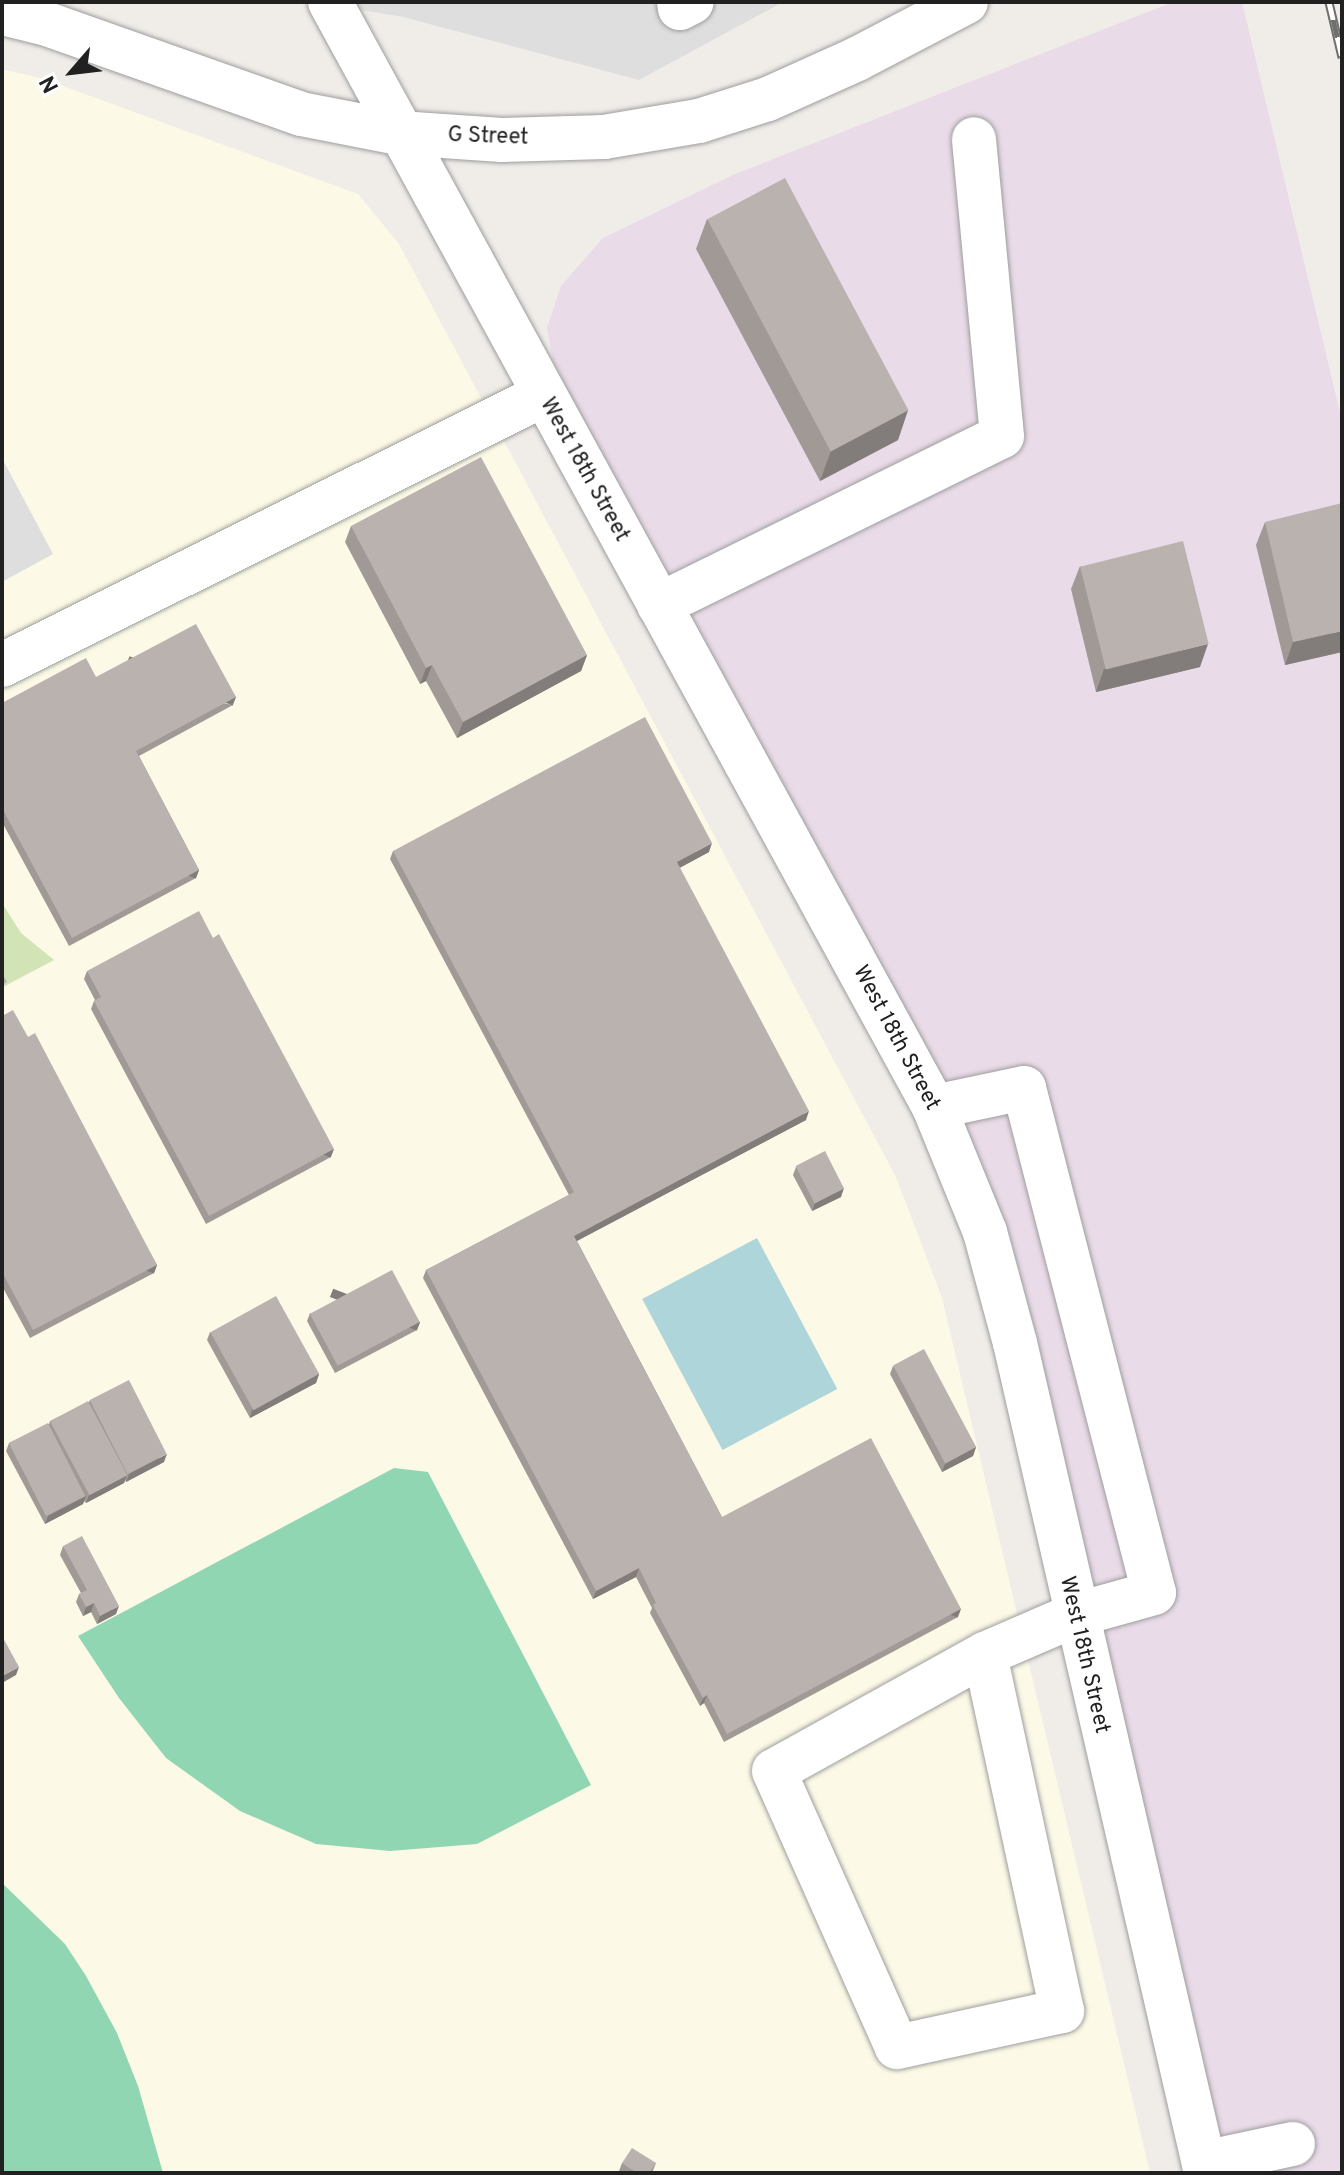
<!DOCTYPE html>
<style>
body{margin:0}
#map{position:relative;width:1344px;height:2175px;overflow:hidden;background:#f0ede9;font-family:Overpass,sans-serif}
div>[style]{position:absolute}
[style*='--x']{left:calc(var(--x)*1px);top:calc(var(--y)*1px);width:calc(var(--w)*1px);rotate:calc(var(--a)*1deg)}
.residential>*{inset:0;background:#dfdede}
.industrial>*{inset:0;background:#e9dbe8}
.education>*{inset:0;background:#fcf9e6}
.grass>*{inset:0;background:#d2e4b5}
.pitch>*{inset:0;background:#90d6b2}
.water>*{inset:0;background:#aed5d9;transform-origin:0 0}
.roads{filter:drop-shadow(0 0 2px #9e9e9e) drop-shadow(0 0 2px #9e9e9e)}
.minor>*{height:44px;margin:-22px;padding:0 22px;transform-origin:22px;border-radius:22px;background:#fff}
.rail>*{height:9px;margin-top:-4.5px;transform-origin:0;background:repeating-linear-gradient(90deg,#fff 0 18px,#6f6f6f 0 36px);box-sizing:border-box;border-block:2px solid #6f6f6f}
.wall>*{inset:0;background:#a09996}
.shaded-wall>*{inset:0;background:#827d7a;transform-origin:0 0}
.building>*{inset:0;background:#bab2af;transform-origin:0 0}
span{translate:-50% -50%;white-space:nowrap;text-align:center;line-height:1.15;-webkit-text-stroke:6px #fff;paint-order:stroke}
.street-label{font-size:22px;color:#212121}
.frame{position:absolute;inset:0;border:4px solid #212121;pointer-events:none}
.north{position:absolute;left:32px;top:32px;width:80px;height:80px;-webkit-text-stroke:6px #fff;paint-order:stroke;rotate:242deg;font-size:22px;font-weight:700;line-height:32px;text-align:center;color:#212121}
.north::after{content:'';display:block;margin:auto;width:28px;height:36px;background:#212121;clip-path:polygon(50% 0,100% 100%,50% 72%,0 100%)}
</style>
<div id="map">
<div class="residential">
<div style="clip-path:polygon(314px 2px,783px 2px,639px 80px,403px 17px)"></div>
<div style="clip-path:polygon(2px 458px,54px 554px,2px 582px)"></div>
</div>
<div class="industrial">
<div style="clip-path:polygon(1173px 2px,1242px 2px,1342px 421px,1342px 2173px,1226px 2173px,1019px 1269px,964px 1145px,554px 367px,547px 328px,561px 286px,603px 238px,733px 175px)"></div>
</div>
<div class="education">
<div style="clip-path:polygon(2px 69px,44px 79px,358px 194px,399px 244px,896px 1177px,942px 1298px,1150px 2173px,2px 2173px,2px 582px,53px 554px,2px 458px)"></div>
</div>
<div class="grass">
<div style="clip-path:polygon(2px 903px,21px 933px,54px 960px,3px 987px)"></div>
</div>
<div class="pitch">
<div style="clip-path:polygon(394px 1468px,428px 1472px,591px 1785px,477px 1844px,390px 1851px,316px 1844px,240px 1811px,166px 1758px,119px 1698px,78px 1636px)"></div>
<div style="clip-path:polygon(2px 1883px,65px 1944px,86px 1976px,117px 2033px,138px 2086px,163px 2173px,2px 2173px)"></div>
</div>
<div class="water">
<div style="left:757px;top:1238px;width:171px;height:130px;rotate:62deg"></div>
</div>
<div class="roads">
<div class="minor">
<div style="--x:330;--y:2;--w:1259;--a:61.34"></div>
<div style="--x:934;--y:1107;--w:135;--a:67.8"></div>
<div style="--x:985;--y:1232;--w:115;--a:74.9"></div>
<div style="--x:1015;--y:1343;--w:852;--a:77.04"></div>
<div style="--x:679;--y:2;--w:6;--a:81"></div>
<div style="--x:680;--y:8;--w:13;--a:-27"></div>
<div style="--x:2;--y:13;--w:46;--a:13.7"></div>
<div style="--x:47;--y:24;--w:269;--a:19.5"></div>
<div style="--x:301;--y:114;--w:100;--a:11"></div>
<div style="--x:399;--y:133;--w:103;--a:3.9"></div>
<div style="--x:502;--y:140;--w:102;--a:-1.7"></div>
<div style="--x:604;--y:137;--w:96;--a:-9.6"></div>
<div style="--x:699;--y:121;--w:72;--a:-17.7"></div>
<div style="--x:768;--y:99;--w:98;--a:-24.2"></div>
<div style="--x:857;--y:59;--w:123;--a:-27.6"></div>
<div style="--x:659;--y:605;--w:382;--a:-26.2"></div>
<div style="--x:1002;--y:436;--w:298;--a:-95.4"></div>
<div style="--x:2;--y:665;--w:605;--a:-26.52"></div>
<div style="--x:934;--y:1107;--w:92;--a:-11.9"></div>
<div style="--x:1024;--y:1088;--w:521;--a:75.56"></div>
<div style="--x:1154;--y:1593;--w:82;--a:164.4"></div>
<div style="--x:1075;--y:1615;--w:98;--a:156.6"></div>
<div style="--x:985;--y:1654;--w:241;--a:151"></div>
<div style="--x:774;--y:1771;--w:302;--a:66"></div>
<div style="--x:897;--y:2047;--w:169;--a:-12.3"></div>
<div style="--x:1062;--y:2011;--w:365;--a:-102.2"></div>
<div style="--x:1204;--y:2163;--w:91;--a:-12.1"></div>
</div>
</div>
<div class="rail">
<div style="--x:1329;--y:2;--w:57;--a:76.7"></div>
</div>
<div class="wall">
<div style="clip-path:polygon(707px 219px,908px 410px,898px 440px,820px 481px,696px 249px)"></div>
<div style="clip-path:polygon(1265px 522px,1342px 652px,1285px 665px,1256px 545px)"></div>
<div style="clip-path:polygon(351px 526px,587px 655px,581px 671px,457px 738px,426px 681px,420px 684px,345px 542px)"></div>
<div style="clip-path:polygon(1080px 566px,1200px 667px,1096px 692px,1071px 589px)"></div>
<div style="clip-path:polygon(96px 677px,233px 705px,139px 756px,199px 870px,196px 878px,69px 946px,2px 822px,2px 703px)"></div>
<div style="clip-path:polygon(393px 851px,709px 852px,679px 868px,806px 1120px,577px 1241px,722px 1517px,958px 1617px,724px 1742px,704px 1703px,700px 1706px,650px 1613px,652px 1608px,636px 1577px,593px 1599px,423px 1278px,426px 1270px,569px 1195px,390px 859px)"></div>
<div style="clip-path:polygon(87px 971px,331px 1157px,206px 1224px,91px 1009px,94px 1001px,95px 1000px,84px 979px)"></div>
<div style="clip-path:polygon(2px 1016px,28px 1037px,157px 1265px,154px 1273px,30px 1338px,2px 1286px)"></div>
<div style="clip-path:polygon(796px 1167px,841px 1197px,812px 1211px,793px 1175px)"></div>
<div style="clip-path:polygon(310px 1313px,420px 1322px,417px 1330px,335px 1373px,307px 1321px)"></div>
<div style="clip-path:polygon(210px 1332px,319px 1374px,316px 1383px,250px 1418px,207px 1340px)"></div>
<div style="clip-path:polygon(893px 1366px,976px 1447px,973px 1456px,942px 1472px,890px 1374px)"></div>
<div style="clip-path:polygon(90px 1400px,164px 1462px,126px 1482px,125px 1480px,124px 1483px,86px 1503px,84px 1501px,83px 1504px,45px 1524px,6px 1451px,9px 1443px,49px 1424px,50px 1421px,89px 1402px)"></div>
<div style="clip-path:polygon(63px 1546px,116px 1614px,97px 1624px,91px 1612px,83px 1616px,76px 1602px,79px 1594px,81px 1593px,60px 1555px)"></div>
<div style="clip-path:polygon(622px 2163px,656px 2163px,652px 2173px,622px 2173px,619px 2171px)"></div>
</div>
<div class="shaded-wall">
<div style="clip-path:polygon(908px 410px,898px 440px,820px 481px,831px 451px)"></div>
<div style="clip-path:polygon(1342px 631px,1342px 652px,1285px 665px,1293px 642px)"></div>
<div style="clip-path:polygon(1208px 644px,1200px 667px,1096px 692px,1104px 669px)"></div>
<div style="clip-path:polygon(587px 655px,581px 671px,457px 738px,463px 722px)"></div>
<div style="clip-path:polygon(432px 665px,426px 681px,420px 684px,426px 668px)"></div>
<div style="left:236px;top:697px;width:9px;height:114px;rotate:111deg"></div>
<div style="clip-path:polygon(712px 843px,709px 852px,674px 871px,677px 862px)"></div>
<div style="left:199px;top:870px;width:9px;height:144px;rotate:111deg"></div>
<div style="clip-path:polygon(809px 1111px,806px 1120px,571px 1244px,574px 1236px)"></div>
<div style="left:334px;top:1149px;width:9px;height:142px;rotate:111deg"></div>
<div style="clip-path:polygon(844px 1188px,841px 1197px,812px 1211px,815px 1203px)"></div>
<div style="left:157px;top:1265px;width:9px;height:140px;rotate:111deg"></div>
<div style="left:420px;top:1322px;width:9px;height:93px;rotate:111deg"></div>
<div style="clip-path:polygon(319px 1374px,316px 1383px,250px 1418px,252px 1410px)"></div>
<div style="clip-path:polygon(976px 1447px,973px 1456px,942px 1472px,945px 1464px)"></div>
<div style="clip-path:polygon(167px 1454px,164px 1462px,126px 1482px,129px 1474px)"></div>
<div style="clip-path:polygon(127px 1475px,124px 1483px,86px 1503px,89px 1495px)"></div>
<div style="clip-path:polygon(86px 1496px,83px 1504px,45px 1524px,48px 1516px)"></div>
<div style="clip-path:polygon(639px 1568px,636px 1577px,593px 1599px,596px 1591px)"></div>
<div style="clip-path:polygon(94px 1603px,91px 1612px,83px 1616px,86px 1607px)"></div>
<div style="clip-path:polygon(119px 1606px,116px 1614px,97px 1624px,100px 1616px)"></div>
<div style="left:961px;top:1609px;width:9px;height:265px;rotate:111deg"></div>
<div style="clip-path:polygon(19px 1667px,16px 1675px,2px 1683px,2px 1676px)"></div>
<div style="clip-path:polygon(707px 1695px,704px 1703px,700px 1706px,703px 1698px)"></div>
</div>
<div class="building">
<div style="left:785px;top:178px;width:263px;height:88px;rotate:62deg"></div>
<div style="clip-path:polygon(481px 457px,587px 655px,463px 722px,432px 665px,426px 668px,351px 526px)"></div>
<div style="clip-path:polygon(1342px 503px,1342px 631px,1293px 642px,1265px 522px)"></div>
<div style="left:1183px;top:541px;width:106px;height:106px;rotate:76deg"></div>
<div style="clip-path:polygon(196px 624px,236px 697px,136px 751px,199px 870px,72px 938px,2px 808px,2px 703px,86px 658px,96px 677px)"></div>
<div style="clip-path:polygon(645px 717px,712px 843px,677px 862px,809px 1111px,574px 1236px,722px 1517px,871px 1438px,961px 1609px,727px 1734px,707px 1695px,703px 1698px,653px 1605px,656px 1603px,639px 1568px,596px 1591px,426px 1270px,574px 1192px,393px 851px)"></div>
<div style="clip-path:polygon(199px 911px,213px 938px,219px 934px,334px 1149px,209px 1216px,94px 1001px,101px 997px,87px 971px)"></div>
<div style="clip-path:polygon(2px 973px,7px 982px,2px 985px)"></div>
<div style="clip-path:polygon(13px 1010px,28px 1037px,35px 1033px,157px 1265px,33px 1330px,2px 1272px,2px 1016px)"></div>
<div style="left:825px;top:1151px;width:42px;height:33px;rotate:63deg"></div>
<div style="left:392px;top:1270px;width:59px;height:93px;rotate:62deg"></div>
<div style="left:276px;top:1296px;width:89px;height:75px;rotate:61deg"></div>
<div style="left:924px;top:1349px;width:111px;height:35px;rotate:62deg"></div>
<div style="left:129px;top:1380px;width:83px;height:44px;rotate:63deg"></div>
<div style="left:88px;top:1401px;width:84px;height:43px;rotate:62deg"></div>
<div style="left:48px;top:1423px;width:82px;height:44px;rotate:63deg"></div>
<div style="clip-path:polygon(82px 1536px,119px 1606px,100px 1616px,94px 1603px,86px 1607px,79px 1594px,87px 1590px,63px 1546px)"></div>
<div style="clip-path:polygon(2px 1636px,19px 1667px,2px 1676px)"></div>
<div style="clip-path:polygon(632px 2148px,656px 2163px,649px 2173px,637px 2173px,622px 2163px)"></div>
</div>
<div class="street-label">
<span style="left:488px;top:137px;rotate:2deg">G Street</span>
<span style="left:584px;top:470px;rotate:61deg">West 18th Street</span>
<span style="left:896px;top:1038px;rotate:62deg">West 18th Street</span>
<span style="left:1084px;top:1655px;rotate:77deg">West 18th Street</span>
</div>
<div class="frame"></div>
<div class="north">N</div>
</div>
